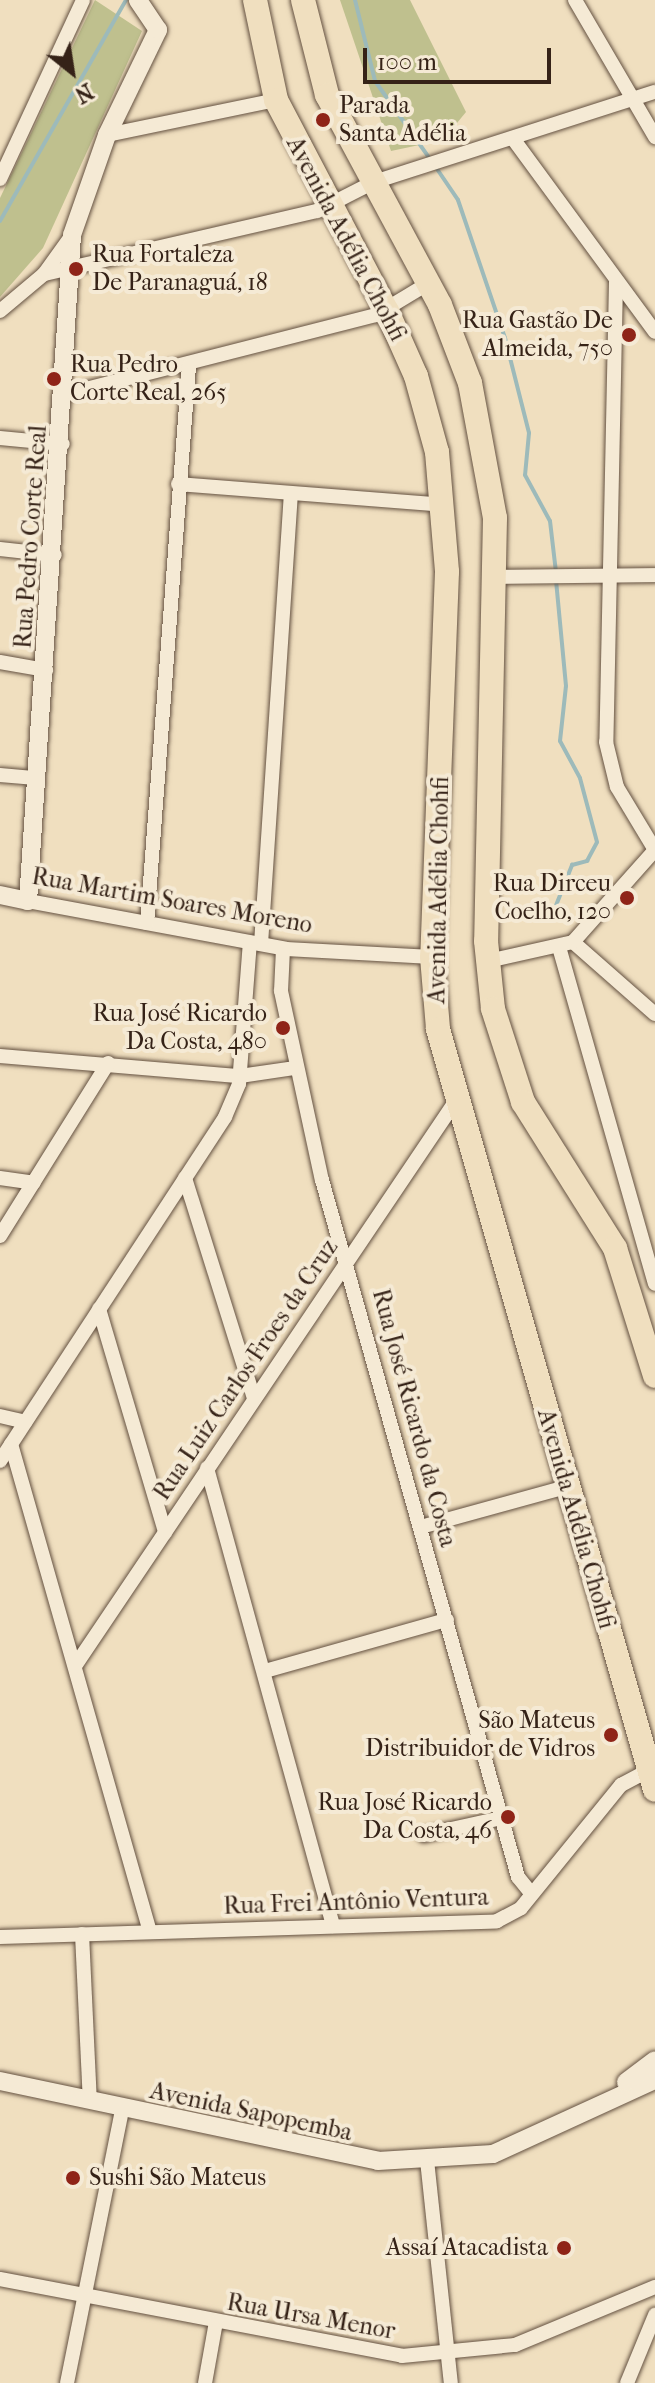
<!DOCTYPE html>
<meta charset="utf-8">
<style>
body{margin:0}
#map{position:relative;width:655px;height:2383px;overflow:hidden;background:#f0dfbf;font-family:"IM FELL French Canon",serif}
div>[style]{position:absolute}
[style*='--x']{left:calc(var(--x)*1px);top:calc(var(--y)*1px);width:calc(var(--w)*1px);rotate:calc(var(--a)*1deg)}
.green>*{inset:0;background:#bfc08e}
.stream>*{height:4px;margin:-2px;padding:0 2px;transform-origin:2px;border-radius:2px;background:#9dbaba}
.roads{filter:drop-shadow(0 0 2px #645141) drop-shadow(0 0 2px #645141)}
.street>*{height:14px;margin:-7px;padding:0 7px;transform-origin:7px;border-radius:7px;background:#f5ead5}
.secondary>*{height:18px;margin:-9px;padding:0 9px;transform-origin:9px;border-radius:9px;background:#f5ead5}
.highway>*{height:24px;margin:-12px;padding:0 12px;transform-origin:12px;border-radius:12px;background:#f0dfbf}
.dots>*{width:22px;height:22px;translate:-50% -50%;box-sizing:border-box;border:4px solid #f5ead5;border-radius:50%}
span{translate:-50% -50%;white-space:nowrap;text-align:center;line-height:1.15;-webkit-text-stroke:8px #f5ead5;paint-order:stroke}
.poi-label{font-size:24px;color:#352217}
.left{translate:0 -50%;text-align:left}
.right{translate:-100% -50%;text-align:right}
.street-label{font-size:24px;color:#352217}
.north{position:absolute;left:32px;top:32px;width:80px;height:80px;-webkit-text-stroke:6px #f5ead5;paint-order:stroke;rotate:150deg;font-size:22px;font-weight:700;line-height:32px;text-align:center;color:#352217}
.north::after{content:'';display:block;margin:auto;width:28px;height:36px;background:#352217;clip-path:polygon(50% 0,100% 100%,50% 72%,0 100%)}
.scale{position:absolute;left:363px;top:48px;width:188px;height:36px;box-sizing:border-box;border:4px solid #352217;border-top:0;padding-left:10px;font-size:24px;line-height:28px;white-space:nowrap;color:#352217;-webkit-text-stroke:6px #f5ead5;paint-order:stroke}
</style>
<div id="map">
<div class="green">
<div style="clip-path:polygon(95px 0,142px 31px,43px 248px,0 297px,0 198px)"></div>
<div style="clip-path:polygon(340px 0,410px 0,466px 112px,443px 140px,391px 151px)"></div>
</div>
<div class="stream">
<div style="--x:355;--y:0;--w:83;--a:76.1"></div>
<div style="--x:375;--y:81;--w:95;--a:54.8"></div>
<div style="--x:435;--y:166;--w:41;--a:55.9"></div>
<div style="--x:458;--y:200;--w:146;--a:71.2"></div>
<div style="--x:505;--y:338;--w:98;--a:75.8"></div>
<div style="--x:529;--y:433;--w:42;--a:95.4"></div>
<div style="--x:525;--y:475;--w:52;--a:61.5"></div>
<div style="--x:550;--y:521;--w:51;--a:83.3"></div>
<div style="--x:0;--y:221;--w:254;--a:-60.3"></div>
<div style="--x:553;--y:913;--w:52;--a:-68.4"></div>
<div style="--x:572;--y:865;--w:16;--a:-15"></div>
<div style="--x:587;--y:861;--w:21;--a:-62"></div>
<div style="--x:597;--y:842;--w:66;--a:-104.9"></div>
<div style="--x:580;--y:778;--w:42;--a:-118.4"></div>
<div style="--x:560;--y:741;--w:55;--a:-83.8"></div>
<div style="--x:566;--y:686;--w:106;--a:-95.4"></div>
</div>
<div class="roads">
<div class="street">
<div style="--x:575;--y:0;--w:159;--a:59.7"></div>
<div style="--x:107;--y:135;--w:173;--a:-11.7"></div>
<div style="--x:514;--y:140;--w:238;--a:53.7"></div>
<div style="--x:0;--y:179;--w:197;--a:-65.1"></div>
<div style="--x:44;--y:274;--w:280;--a:-13"></div>
<div style="--x:317;--y:211;--w:64;--a:-27"></div>
<div style="--x:374;--y:182;--w:295;--a:-17.8"></div>
<div style="--x:616;--y:282;--w:460;--a:91.2"></div>
<div style="--x:606;--y:742;--w:46;--a:76.3"></div>
<div style="--x:617;--y:787;--w:74;--a:58.9"></div>
<div style="--x:0;--y:311;--w:57;--a:-40.1"></div>
<div style="--x:44;--y:274;--w:48;--a:-54.3"></div>
<div style="--x:66;--y:394;--w:320;--a:-14.3"></div>
<div style="--x:376;--y:315;--w:62;--a:-31.1"></div>
<div style="--x:0;--y:438;--w:63;--a:5.4"></div>
<div style="--x:178;--y:484;--w:268;--a:4.5"></div>
<div style="--x:0;--y:549;--w:55;--a:6.2"></div>
<div style="--x:495;--y:577;--w:160;--a:-0.7"></div>
<div style="--x:0;--y:662;--w:47;--a:9.9"></div>
<div style="--x:0;--y:775;--w:36;--a:5"></div>
<div style="--x:28;--y:901;--w:262;--a:10.5"></div>
<div style="--x:286;--y:949;--w:146;--a:3.1"></div>
<div style="--x:147;--y:923;--w:559;--a:-85.69"></div>
<div style="--x:573;--y:942;--w:109;--a:41.3"></div>
<div style="--x:261;--y:944;--w:450;--a:-86.2"></div>
<div style="--x:559;--y:947;--w:350;--a:74.1"></div>
<div style="--x:283;--y:949;--w:42;--a:92.7"></div>
<div style="--x:281;--y:991;--w:193;--a:77.8"></div>
<div style="--x:322;--y:1180;--w:724;--a:74.29"></div>
<div style="--x:518;--y:1877;--w:21;--a:51"></div>
<div style="--x:488;--y:961;--w:87;--a:-12.6"></div>
<div style="--x:573;--y:942;--w:123;--a:-48.3"></div>
<div style="--x:0;--y:1056;--w:241;--a:4.8"></div>
<div style="--x:240;--y:1076;--w:56;--a:-8.3"></div>
<div style="--x:0;--y:1178;--w:34;--a:8"></div>
<div style="--x:185;--y:1178;--w:231;--a:72.6"></div>
<div style="--x:0;--y:1236;--w:204;--a:-58"></div>
<div style="--x:99;--y:1309;--w:233;--a:73.5"></div>
<div style="--x:0;--y:1416;--w:26;--a:13"></div>
<div style="--x:11;--y:1444;--w:507;--a:74.1"></div>
<div style="--x:0;--y:1461;--w:411;--a:-56.8"></div>
<div style="--x:225;--y:1117;--w:36;--a:-67"></div>
<div style="--x:239;--y:1084;--w:142;--a:-85.6"></div>
<div style="--x:207;--y:1468;--w:475;--a:74.6"></div>
<div style="--x:421;--y:1527;--w:150;--a:-15.4"></div>
<div style="--x:75;--y:1666;--w:684;--a:-56.03"></div>
<div style="--x:265;--y:1671;--w:189;--a:-15.7"></div>
<div style="--x:424;--y:1835;--w:80;--a:-12.3"></div>
<div style="--x:82;--y:1934;--w:167;--a:87.3"></div>
<div style="--x:0;--y:1937;--w:497;--a:-1.8"></div>
<div style="--x:497;--y:1921;--w:27;--a:-28"></div>
<div style="--x:521;--y:1908;--w:159;--a:-50.9"></div>
<div style="--x:621;--y:1785;--w:32;--a:-28"></div>
<div style="--x:427;--y:2160;--w:224;--a:83.9"></div>
<div style="--x:0;--y:2279;--w:409;--a:10.8"></div>
<div style="--x:402;--y:2356;--w:114;--a:-5.6"></div>
<div style="--x:515;--y:2345;--w:152;--a:-22.5"></div>
<div style="--x:67;--y:2383;--w:279;--a:-78.6"></div>
<div style="--x:205;--y:2383;--w:62;--a:-79.8"></div>
<div style="--x:627;--y:2383;--w:74;--a:-67.6"></div>
</div>
<div class="secondary">
<div style="--x:0;--y:895;--w:29;--a:12"></div>
<div style="--x:28;--y:901;--w:667;--a:-86.22"></div>
<div style="--x:72;--y:235;--w:106;--a:-70.7"></div>
<div style="--x:107;--y:135;--w:117;--a:-64.1"></div>
<div style="--x:158;--y:30;--w:36;--a:-124"></div>
<div style="--x:0;--y:2081;--w:386;--a:11.9"></div>
<div style="--x:378;--y:2161;--w:115;--a:-3.5"></div>
<div style="--x:493;--y:2154;--w:178;--a:-24.6"></div>
<div style="--x:626;--y:2082;--w:36;--a:-37"></div>
</div>
<div class="highway">
<div style="--x:255;--y:0;--w:102;--a:78.1"></div>
<div style="--x:276;--y:100;--w:238;--a:62.3"></div>
<div style="--x:387;--y:311;--w:71;--a:66"></div>
<div style="--x:416;--y:376;--w:79;--a:74.6"></div>
<div style="--x:437;--y:452;--w:120;--a:85.2"></div>
<div style="--x:447;--y:572;--w:385;--a:92.2"></div>
<div style="--x:432;--y:957;--w:72;--a:85.2"></div>
<div style="--x:438;--y:1029;--w:791;--a:74.08"></div>
<div style="--x:303;--y:0;--w:98;--a:75.8"></div>
<div style="--x:327;--y:95;--w:238;--a:61.7"></div>
<div style="--x:440;--y:305;--w:84;--a:69"></div>
<div style="--x:470;--y:383;--w:137;--a:79.5"></div>
<div style="--x:495;--y:518;--w:423;--a:91.2"></div>
<div style="--x:486;--y:941;--w:68;--a:84.1"></div>
<div style="--x:493;--y:1009;--w:98;--a:72.1"></div>
<div style="--x:523;--y:1102;--w:173;--a:57.8"></div>
<div style="--x:615;--y:1248;--w:134;--a:72.6"></div>
</div>
</div>
<div class="dots">
<div style="left:323px;top:120px;background:#8f2418"></div>
<div style="left:76px;top:269px;background:#8f2418"></div>
<div style="left:629px;top:335px;background:#8f2418"></div>
<div style="left:54px;top:379px;background:#8f2418"></div>
<div style="left:627px;top:898px;background:#8f2418"></div>
<div style="left:283px;top:1028px;background:#8f2418"></div>
<div style="left:611px;top:1735px;background:#8f2418"></div>
<div style="left:508px;top:1817px;background:#8f2418"></div>
<div style="left:73px;top:2178px;background:#8f2418"></div>
<div style="left:564px;top:2248px;background:#8f2418"></div>
</div>
<div class="poi-label">
<span class="left" style="left:339px;top:120px">Parada<br>Santa Adélia</span>
<span class="left" style="left:92px;top:269px">Rua Fortaleza<br>De Paranaguá, 18</span>
<span class="right" style="left:613px;top:335px">Rua Gastão De<br>Almeida, 750</span>
<span class="left" style="left:70px;top:379px">Rua Pedro<br>Corte Real, 265</span>
<span class="right" style="left:611px;top:898px">Rua Dirceu<br>Coelho, 120</span>
<span class="right" style="left:267px;top:1028px">Rua José Ricardo<br>Da Costa, 480</span>
<span class="right" style="left:595px;top:1735px">São Mateus<br>Distribuidor de Vidros</span>
<span class="right" style="left:492px;top:1817px">Rua José Ricardo<br>Da Costa, 46</span>
<span class="left" style="left:89px;top:2178px">Sushi São Mateus</span>
<span class="right" style="left:548px;top:2248px">Assaí Atacadista</span>
</div>
<div class="street-label">
<span style="left:346px;top:239px;rotate:62deg">Avenida Adélia Chohfi</span>
<span style="left:31px;top:537px;rotate:-86deg">Rua Pedro Corte Real</span>
<span style="left:439px;top:890px;rotate:-89deg">Avenida Adélia Chohfi</span>
<span style="left:172px;top:901px;rotate:10deg">Rua Martim Soares Moreno</span>
<span style="left:246px;top:1370px;rotate:-56deg">Rua Luiz Carlos Froes da Cruz</span>
<span style="left:414px;top:1418px;rotate:75deg">Rua José Ricardo da Costa</span>
<span style="left:576px;top:1519px;rotate:74deg">Avenida Adélia Chohfi</span>
<span style="left:356px;top:1902px;rotate:-2deg">Rua Frei Antônio Ventura</span>
<span style="left:251px;top:2112px;rotate:12deg">Avenida Sapopemba</span>
<span style="left:311px;top:2317px;rotate:10deg">Rua Ursa Menor</span>
</div>
<div class="north">N</div>
<div class="scale">100 m</div>
</div>
